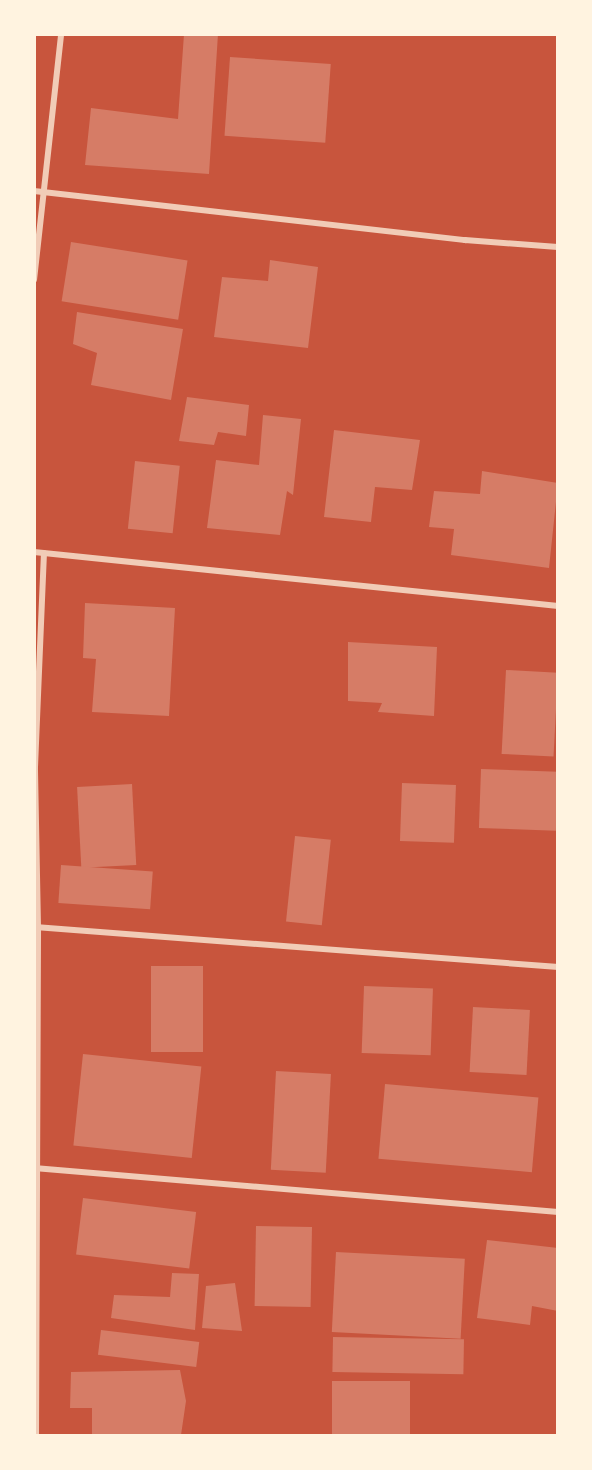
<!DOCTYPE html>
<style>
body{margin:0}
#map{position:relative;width:592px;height:1470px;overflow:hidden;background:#c8553d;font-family:"Archivo Narrow",sans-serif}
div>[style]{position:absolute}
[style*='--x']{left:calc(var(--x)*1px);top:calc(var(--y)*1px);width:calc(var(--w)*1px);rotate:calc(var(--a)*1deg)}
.building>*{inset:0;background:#d67c66;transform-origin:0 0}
.minor>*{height:6px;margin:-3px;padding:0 3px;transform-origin:3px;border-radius:3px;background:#f1ccb7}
span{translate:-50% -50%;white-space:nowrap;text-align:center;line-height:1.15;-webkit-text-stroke:5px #fff3e0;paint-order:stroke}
.frame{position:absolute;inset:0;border:36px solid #fff3e0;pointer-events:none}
</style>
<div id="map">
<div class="building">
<div style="clip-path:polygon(184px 34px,218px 34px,209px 174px,85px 165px,91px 108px,178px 119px)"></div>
<div style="left:230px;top:57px;width:101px;height:79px;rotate:4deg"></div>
<div style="left:71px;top:242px;width:118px;height:60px;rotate:9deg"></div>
<div style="clip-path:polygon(270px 260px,318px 267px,308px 348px,214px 337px,222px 277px,268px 281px)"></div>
<div style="clip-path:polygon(77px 312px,183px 329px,171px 400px,91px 385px,97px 353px,73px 344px)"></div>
<div style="clip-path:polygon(187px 397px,249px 405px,246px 436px,218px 432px,214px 445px,179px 441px)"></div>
<div style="clip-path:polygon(263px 415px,301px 419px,293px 495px,287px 491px,280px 535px,207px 528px,216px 460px,259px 465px)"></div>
<div style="clip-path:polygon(334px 430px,420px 440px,412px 490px,375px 487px,371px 522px,324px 517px)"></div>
<div style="left:135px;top:461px;width:45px;height:68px;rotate:6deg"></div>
<div style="clip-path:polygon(482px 471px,558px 483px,549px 568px,451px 555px,454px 529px,429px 527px,434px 491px,480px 494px)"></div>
<div style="clip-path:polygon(85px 603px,175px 608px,169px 716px,92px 712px,96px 659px,83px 658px)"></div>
<div style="clip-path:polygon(348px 642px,437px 647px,434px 716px,378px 712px,382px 703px,348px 701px)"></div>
<div style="left:506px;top:670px;width:52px;height:84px;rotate:3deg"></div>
<div style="left:481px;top:769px;width:77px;height:59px;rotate:2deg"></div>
<div style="left:402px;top:783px;width:54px;height:58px;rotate:2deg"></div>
<div style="left:132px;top:784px;width:81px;height:55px;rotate:87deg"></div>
<div style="left:295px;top:836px;width:36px;height:86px;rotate:6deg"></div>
<div style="left:61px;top:865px;width:92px;height:38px;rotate:4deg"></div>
<div style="left:151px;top:966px;width:52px;height:86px"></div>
<div style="left:364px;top:986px;width:69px;height:67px;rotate:2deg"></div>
<div style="left:473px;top:1007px;width:57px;height:65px;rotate:3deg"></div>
<div style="left:83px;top:1054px;width:119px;height:92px;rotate:6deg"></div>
<div style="left:276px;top:1071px;width:55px;height:99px;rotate:3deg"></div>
<div style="left:385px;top:1084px;width:154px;height:75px;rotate:5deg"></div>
<div style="left:83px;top:1198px;width:114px;height:57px;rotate:7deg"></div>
<div style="left:256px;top:1226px;width:56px;height:80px;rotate:1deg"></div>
<div style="clip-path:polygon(487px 1240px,558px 1248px,558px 1311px,532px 1306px,530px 1325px,477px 1318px)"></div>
<div style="left:336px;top:1252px;width:129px;height:80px;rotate:3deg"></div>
<div style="clip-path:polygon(172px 1273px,199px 1274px,195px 1330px,111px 1318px,114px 1295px,170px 1297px)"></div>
<div style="clip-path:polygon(235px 1283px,242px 1331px,202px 1328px,206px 1286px)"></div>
<div style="left:101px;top:1330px;width:99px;height:25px;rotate:7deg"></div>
<div style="left:333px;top:1337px;width:131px;height:35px;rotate:1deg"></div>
<div style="clip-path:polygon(180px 1370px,186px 1401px,181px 1435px,92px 1434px,92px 1408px,70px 1408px,71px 1372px)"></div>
<div style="left:332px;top:1381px;width:78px;height:55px"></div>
</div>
<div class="minor">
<div style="--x:34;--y:191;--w:434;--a:6.5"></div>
<div style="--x:465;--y:240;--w:93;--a:4.3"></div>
<div style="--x:34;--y:280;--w:247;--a:-83.7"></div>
<div style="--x:34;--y:552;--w:527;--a:5.88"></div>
<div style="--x:35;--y:927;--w:525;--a:4.37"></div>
<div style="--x:34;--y:1168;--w:526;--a:4.8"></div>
<div style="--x:36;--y:1436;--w:509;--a:-89.77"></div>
<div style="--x:38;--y:927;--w:160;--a:-91.1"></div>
<div style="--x:35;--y:767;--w:214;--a:-87.6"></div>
</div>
<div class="frame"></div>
</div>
